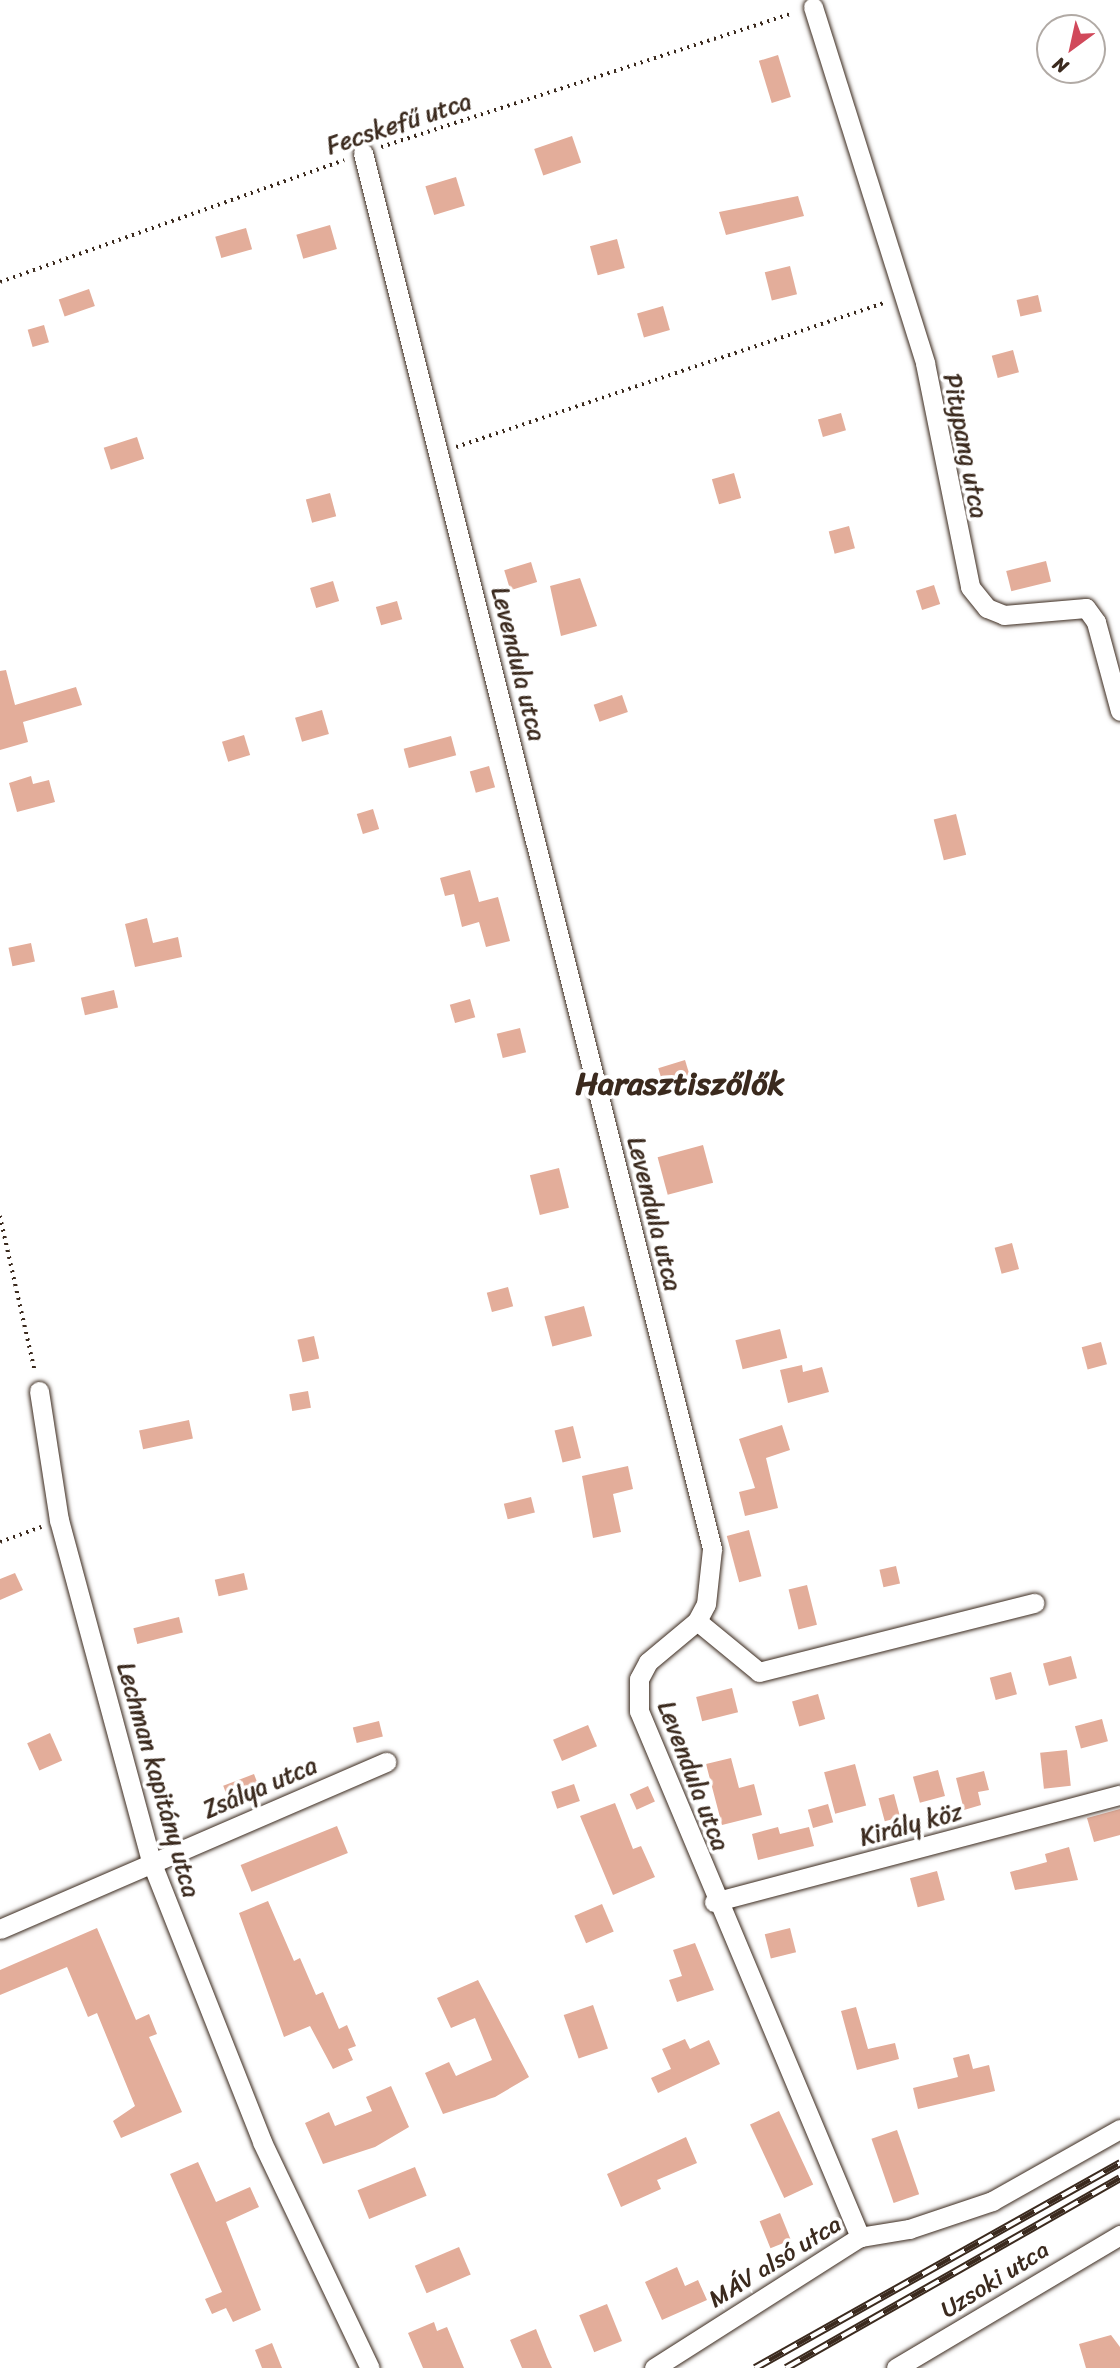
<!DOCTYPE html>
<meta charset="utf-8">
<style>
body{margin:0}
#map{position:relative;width:1120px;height:2368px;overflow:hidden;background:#fff;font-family:Sriracha,sans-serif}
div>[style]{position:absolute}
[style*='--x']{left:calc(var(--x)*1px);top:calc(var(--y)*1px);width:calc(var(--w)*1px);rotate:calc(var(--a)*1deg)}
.building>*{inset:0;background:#e3ad9a;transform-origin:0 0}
.path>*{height:3.5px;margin-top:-1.75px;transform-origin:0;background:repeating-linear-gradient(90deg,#3b2a1e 0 2px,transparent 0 7px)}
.roads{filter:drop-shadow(0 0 2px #3b2a1e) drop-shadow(0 0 2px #3b2a1e)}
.street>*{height:19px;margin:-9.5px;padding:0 9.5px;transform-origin:9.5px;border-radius:9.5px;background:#fff}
.rail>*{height:8px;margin-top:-4px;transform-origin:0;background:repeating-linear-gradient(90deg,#fff 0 16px,#3b2a1e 0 32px);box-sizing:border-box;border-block:2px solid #3b2a1e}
span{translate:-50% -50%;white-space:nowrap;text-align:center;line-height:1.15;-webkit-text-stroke:7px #fff;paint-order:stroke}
.street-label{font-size:24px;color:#3b2a1e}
.district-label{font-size:32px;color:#3b2a1e;font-weight:700}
.north{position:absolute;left:1036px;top:14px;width:70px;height:70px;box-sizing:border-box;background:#fff;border:2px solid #b1aaa5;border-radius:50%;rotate:213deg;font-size:19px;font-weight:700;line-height:28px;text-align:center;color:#3b2a1e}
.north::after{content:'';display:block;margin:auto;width:24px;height:32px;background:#d1495b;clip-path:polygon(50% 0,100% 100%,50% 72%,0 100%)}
</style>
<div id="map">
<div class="building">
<div style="left:778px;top:55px;width:44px;height:20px;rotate:73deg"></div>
<div style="left:572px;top:136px;width:28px;height:40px;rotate:71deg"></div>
<div style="left:456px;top:177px;width:30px;height:32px;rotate:73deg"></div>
<div style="clip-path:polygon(798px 196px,804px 216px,726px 235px,719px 212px)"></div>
<div style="left:330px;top:225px;width:25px;height:35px;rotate:74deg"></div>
<div style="left:246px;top:228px;width:22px;height:32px;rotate:74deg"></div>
<div style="left:617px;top:239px;width:30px;height:28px;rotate:75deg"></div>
<div style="left:790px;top:266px;width:29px;height:26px;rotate:76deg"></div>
<div style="left:89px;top:289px;width:18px;height:32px;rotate:71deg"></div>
<div style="left:1038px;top:295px;width:17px;height:22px;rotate:77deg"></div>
<div style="left:663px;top:306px;width:25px;height:27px;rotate:74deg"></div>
<div style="left:44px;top:325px;width:18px;height:17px;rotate:74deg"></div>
<div style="left:1013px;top:350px;width:23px;height:22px;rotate:75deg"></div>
<div style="left:841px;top:413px;width:18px;height:24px;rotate:74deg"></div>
<div style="left:137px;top:437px;width:23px;height:35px;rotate:72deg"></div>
<div style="left:734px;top:473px;width:26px;height:23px;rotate:74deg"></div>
<div style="left:330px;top:493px;width:24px;height:25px;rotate:75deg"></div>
<div style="left:849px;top:526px;width:23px;height:21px;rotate:75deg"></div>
<div style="left:1046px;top:561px;width:21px;height:41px;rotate:76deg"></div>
<div style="left:531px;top:562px;width:21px;height:28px;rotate:73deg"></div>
<div style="clip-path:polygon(580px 578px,597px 626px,561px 636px,550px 586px)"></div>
<div style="left:333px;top:581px;width:21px;height:24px;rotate:73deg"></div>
<div style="left:934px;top:585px;width:20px;height:19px;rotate:72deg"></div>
<div style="left:397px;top:601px;width:19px;height:22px;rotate:74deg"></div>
<div style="clip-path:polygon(6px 670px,15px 705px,76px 687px,82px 705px,23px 722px,28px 742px,0 750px,0 671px)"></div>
<div style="left:622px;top:695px;width:18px;height:30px;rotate:71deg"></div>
<div style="left:322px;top:710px;width:25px;height:28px;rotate:74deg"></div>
<div style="left:244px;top:735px;width:21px;height:23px;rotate:73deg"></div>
<div style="left:451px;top:736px;width:20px;height:49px;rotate:75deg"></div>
<div style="left:489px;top:766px;width:22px;height:20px;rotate:74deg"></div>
<div style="clip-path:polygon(31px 776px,33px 784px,49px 780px,55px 802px,17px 812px,9px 783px)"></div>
<div style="left:373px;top:809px;width:21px;height:17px;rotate:73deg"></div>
<div style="left:956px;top:814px;width:42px;height:23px;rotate:76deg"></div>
<div style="clip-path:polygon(470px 870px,479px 902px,498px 897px,510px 941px,486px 947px,479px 922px,462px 927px,454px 894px,445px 896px,440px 878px)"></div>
<div style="clip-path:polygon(147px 918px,153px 943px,178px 937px,182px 957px,135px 967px,125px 924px)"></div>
<div style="left:31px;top:943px;width:19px;height:23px;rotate:78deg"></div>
<div style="left:114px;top:990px;width:18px;height:34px;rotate:77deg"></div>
<div style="left:470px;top:999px;width:19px;height:21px;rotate:74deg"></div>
<div style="left:520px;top:1028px;width:25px;height:24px;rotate:76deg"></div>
<div style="left:685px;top:1060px;width:21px;height:28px;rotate:73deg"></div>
<div style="left:703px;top:1145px;width:39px;height:47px;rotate:75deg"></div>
<div style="left:559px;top:1168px;width:41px;height:30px;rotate:76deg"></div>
<div style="left:1012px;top:1243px;width:27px;height:18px;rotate:75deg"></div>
<div style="left:508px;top:1287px;width:20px;height:22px;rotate:75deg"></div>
<div style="left:584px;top:1306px;width:31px;height:41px;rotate:75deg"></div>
<div style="left:780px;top:1329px;width:30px;height:46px;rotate:76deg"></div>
<div style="left:314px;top:1336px;width:23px;height:17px;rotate:77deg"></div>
<div style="left:1101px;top:1342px;width:23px;height:20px;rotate:75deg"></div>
<div style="clip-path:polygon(802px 1365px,803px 1372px,822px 1367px,829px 1392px,788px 1403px,780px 1370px)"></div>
<div style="left:308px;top:1391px;width:17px;height:19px;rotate:80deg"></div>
<div style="left:189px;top:1420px;width:19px;height:51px;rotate:78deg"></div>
<div style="clip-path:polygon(782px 1425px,790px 1450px,766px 1458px,778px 1508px,745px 1516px,739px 1492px,755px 1488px,739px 1439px)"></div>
<div style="left:573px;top:1426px;width:33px;height:19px;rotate:76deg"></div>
<div style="clip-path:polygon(628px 1466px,633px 1489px,613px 1494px,621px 1532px,593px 1538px,582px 1476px)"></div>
<div style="left:531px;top:1497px;width:16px;height:28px;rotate:76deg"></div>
<div style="left:749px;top:1530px;width:48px;height:23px;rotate:75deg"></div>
<div style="left:896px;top:1566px;width:18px;height:17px;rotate:77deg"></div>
<div style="clip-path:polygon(15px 1573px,23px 1590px,0 1600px,0 1579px)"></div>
<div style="left:244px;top:1573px;width:17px;height:30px;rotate:77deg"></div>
<div style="left:807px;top:1585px;width:41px;height:19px;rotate:76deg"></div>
<div style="left:179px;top:1617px;width:16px;height:47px;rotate:76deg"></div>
<div style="left:1071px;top:1656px;width:23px;height:29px;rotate:75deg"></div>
<div style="left:1011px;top:1672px;width:23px;height:22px;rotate:75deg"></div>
<div style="left:732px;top:1688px;width:25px;height:37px;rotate:76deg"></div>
<div style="left:818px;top:1694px;width:26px;height:27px;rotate:74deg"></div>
<div style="left:1102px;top:1719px;width:23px;height:28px;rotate:75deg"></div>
<div style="left:379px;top:1721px;width:16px;height:27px;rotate:76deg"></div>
<div style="left:588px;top:1725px;width:23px;height:38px;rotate:67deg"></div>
<div style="left:50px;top:1733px;width:30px;height:25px;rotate:66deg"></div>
<div style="left:1067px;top:1750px;width:36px;height:27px;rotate:84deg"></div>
<div style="clip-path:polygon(731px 1758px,739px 1788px,754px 1784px,762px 1815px,722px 1825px,706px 1764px)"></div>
<div style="left:855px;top:1764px;width:43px;height:32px;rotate:75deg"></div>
<div style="left:938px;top:1770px;width:27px;height:26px;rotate:75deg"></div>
<div style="clip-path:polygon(984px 1771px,989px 1790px,978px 1792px,981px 1805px,964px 1810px,956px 1778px)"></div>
<div style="left:254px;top:1774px;width:19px;height:33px;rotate:69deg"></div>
<div style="left:574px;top:1784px;width:18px;height:24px;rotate:71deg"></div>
<div style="left:648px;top:1786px;width:17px;height:20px;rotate:66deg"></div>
<div style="left:894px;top:1794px;width:24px;height:16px;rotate:75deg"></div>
<div style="clip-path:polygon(615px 1803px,633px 1849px,641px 1846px,655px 1877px,613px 1895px,580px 1816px)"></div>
<div style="left:828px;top:1804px;width:19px;height:21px;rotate:74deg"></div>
<div style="clip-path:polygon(1120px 1809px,1120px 1835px,1094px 1842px,1087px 1818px)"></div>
<div style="left:337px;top:1826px;width:29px;height:104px;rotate:68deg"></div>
<div style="clip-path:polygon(778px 1827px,780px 1834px,809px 1827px,814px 1846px,758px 1860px,752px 1834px)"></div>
<div style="clip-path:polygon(1069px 1847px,1078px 1880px,1015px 1890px,1010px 1872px,1047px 1862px,1045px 1854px)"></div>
<div style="left:937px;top:1871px;width:30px;height:28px;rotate:75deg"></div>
<div style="clip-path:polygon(268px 1901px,294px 1961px,300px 1958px,316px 1995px,323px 1992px,339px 2029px,347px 2025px,356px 2046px,348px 2049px,353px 2060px,333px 2069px,310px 2026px,284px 2037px,239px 1913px)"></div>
<div style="left:602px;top:1904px;width:30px;height:30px;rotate:67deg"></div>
<div style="clip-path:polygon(97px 1928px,136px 2020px,149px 2014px,157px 2034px,149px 2037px,182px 2112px,121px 2138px,113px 2121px,135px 2106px,97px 2013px,88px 2017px,67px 1967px,0 1995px,0 1970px)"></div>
<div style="left:790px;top:1928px;width:25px;height:26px;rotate:76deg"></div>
<div style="clip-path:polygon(695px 1943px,714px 1990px,677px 2002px,669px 1980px,682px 1976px,673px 1950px)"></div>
<div style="clip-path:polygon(478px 1980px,529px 2077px,495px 2097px,443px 2114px,425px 2073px,449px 2062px,456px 2076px,492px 2060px,475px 2018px,451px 2028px,437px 1998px)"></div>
<div style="left:593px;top:2005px;width:46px;height:31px;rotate:71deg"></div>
<div style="clip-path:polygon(856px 2007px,868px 2049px,895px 2043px,899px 2059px,857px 2070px,841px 2011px)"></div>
<div style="clip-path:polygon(685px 2039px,690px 2049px,709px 2040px,720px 2064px,658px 2093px,651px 2078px,671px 2069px,662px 2049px)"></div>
<div style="clip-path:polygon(969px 2054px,973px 2069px,989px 2065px,995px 2091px,918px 2109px,913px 2088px,958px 2077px,953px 2058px)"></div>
<div style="clip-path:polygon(391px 2086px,409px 2127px,375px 2147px,323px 2164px,305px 2123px,329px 2112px,335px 2126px,372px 2111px,366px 2097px)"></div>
<div style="left:779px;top:2111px;width:81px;height:32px;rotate:65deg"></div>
<div style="left:897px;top:2130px;width:68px;height:27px;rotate:71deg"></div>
<div style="clip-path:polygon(686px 2137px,697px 2163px,657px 2180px,661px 2189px,621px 2207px,607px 2174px)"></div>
<div style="clip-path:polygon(198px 2162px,216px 2202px,250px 2187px,259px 2207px,226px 2222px,261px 2310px,233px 2322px,226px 2308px,212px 2314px,205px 2299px,222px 2292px,170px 2174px)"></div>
<div style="left:415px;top:2167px;width:31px;height:62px;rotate:68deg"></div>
<div style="left:780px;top:2213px;width:29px;height:22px;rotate:68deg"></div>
<div style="left:459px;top:2247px;width:30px;height:48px;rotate:67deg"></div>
<div style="clip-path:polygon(677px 2267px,685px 2286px,698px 2280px,707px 2300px,662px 2320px,645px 2282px)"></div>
<div style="left:607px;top:2304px;width:40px;height:30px;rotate:68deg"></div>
<div style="clip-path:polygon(434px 2322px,437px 2331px,447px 2327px,464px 2368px,423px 2368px,408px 2333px)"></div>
<div style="clip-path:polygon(536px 2329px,547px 2357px,552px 2368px,522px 2368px,510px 2340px)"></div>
<div style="clip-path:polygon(1111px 2335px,1120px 2347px,1120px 2368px,1086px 2368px,1079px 2344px)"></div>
<div style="clip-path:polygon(272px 2343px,282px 2368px,262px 2368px,255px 2350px)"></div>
</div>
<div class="path">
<div style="--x:381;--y:147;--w:433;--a:-18"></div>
<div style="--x:0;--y:282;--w:365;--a:-19.5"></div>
<div style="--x:456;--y:447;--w:454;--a:-18.6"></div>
<div style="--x:0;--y:1216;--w:159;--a:77.3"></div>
<div style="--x:0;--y:1542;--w:44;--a:-20.1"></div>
</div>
<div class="roads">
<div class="street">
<div style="--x:813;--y:7;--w:373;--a:72.5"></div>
<div style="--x:925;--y:363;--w:228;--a:78.6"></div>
<div style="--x:970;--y:587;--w:27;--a:51"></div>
<div style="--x:987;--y:608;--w:18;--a:22"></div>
<div style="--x:1004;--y:615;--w:82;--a:-4.9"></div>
<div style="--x:1086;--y:608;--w:17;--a:54"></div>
<div style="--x:1096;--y:622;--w:92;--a:74.9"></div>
<div style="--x:363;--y:153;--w:1439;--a:75.96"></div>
<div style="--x:712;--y:1549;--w:55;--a:96.2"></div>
<div style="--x:706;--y:1604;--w:19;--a:118"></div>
<div style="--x:697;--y:1621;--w:64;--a:140.1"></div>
<div style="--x:648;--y:1662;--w:19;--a:118"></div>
<div style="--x:639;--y:1679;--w:32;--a:90"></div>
<div style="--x:639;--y:1711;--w:571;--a:67.21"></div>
<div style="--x:39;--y:1391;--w:131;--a:81.2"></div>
<div style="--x:59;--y:1520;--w:353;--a:74.9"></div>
<div style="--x:151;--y:1861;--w:302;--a:68.4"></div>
<div style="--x:262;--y:2142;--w:250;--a:64.5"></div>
<div style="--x:697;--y:1621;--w:80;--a:39.4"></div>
<div style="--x:759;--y:1672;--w:284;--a:-14.1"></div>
<div style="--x:714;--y:1902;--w:420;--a:-14.8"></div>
<div style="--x:0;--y:1929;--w:421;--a:-23.4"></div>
<div style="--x:654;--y:2368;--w:244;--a:-32.5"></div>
<div style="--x:860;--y:2237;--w:50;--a:-9.3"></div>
<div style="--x:909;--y:2229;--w:88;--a:-18.6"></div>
<div style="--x:992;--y:2201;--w:147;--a:-29.4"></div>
<div style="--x:896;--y:2368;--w:261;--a:-30.7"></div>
</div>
</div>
<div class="rail">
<div style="--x:755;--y:2368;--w:419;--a:-29.3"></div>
<div style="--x:786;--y:2368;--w:384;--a:-29.6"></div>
</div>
<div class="street-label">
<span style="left:399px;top:124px;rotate:-18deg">Fecskefű utca</span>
<span style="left:965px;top:446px;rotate:79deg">Pitypang utca</span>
<span style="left:518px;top:664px;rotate:76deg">Levendula utca</span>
<span style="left:654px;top:1214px;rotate:76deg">Levendula utca</span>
<span style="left:693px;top:1776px;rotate:69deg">Levendula utca</span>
<span style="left:158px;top:1780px;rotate:74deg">Lechman kapitány utca</span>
<span style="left:260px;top:1788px;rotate:-23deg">Zsálya utca</span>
<span style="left:911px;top:1825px;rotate:-15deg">Király köz</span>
<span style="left:775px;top:2262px;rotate:-32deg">MÁV alsó utca</span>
<span style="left:995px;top:2280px;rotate:-32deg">Uzsoki utca</span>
</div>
<div class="district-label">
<span style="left:680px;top:1084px">Harasztiszőlők</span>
</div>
<div class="north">N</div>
</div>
